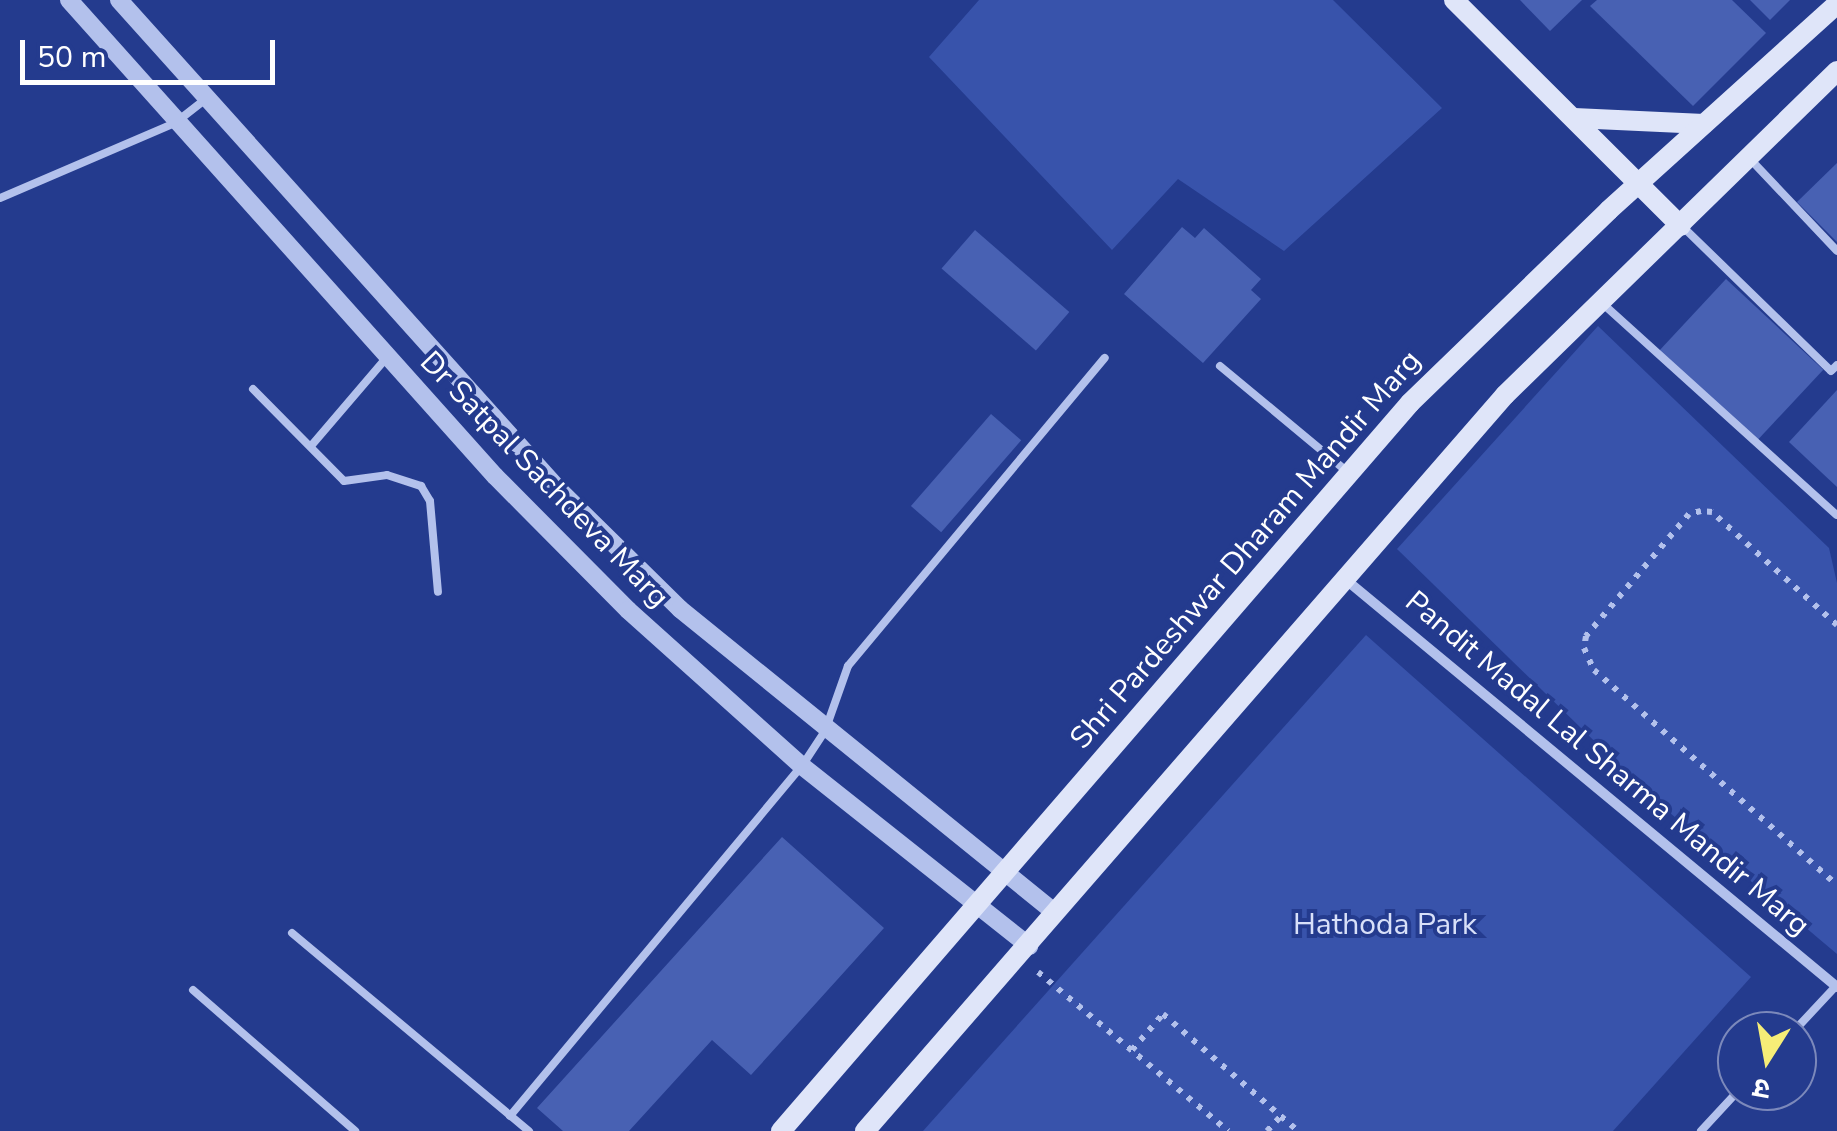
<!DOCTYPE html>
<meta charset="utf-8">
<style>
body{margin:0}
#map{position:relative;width:1837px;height:1131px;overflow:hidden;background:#243b8e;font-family:"Nunito Sans","Noto Sans Devanagari",sans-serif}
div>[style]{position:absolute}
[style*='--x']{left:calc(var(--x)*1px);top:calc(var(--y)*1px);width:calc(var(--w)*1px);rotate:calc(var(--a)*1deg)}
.green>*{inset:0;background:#3853ab}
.building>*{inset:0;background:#4861b3;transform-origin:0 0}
.path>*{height:6px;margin-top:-3px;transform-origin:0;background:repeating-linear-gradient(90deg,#b3c1ec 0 5px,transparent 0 13px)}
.service>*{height:8px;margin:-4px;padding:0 4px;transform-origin:4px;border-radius:4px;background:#b3c1ec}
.minor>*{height:10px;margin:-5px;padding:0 5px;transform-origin:5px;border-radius:5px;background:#b3c1ec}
.tertiary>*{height:18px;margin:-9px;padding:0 9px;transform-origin:9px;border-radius:9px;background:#b3c1ec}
.secondary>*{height:20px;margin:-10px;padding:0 10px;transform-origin:10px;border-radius:10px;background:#dfe5f9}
span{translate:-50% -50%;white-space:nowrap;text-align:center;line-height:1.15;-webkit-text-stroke:8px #243b8e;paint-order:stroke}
.street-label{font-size:30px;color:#fff}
.park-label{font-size:30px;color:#d8e0f9}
.north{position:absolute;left:1717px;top:1011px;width:100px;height:100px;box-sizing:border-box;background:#243b8e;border:2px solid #7c89bb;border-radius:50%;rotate:191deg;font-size:28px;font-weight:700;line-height:40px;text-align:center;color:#fff}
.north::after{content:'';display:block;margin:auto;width:35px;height:45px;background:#f6ed77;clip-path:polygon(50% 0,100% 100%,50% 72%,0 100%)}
.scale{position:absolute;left:20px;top:40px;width:255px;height:45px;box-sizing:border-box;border:5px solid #fff;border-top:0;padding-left:12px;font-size:30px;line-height:35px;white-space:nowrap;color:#fff;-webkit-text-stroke:8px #243b8e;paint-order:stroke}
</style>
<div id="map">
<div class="green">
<div style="clip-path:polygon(979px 0,1333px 0,1442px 108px,1284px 251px,1178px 179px,1112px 250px,929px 57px)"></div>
<div style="clip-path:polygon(1598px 326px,1829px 548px,1837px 583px,1837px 954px,1657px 802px,1397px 549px)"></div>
<div style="clip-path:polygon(1366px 635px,1751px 977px,1613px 1131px,923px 1131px)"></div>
</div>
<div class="building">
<div style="clip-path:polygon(1520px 0,1582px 0,1550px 31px)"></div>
<div style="clip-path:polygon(1597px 0,1732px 0,1766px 33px,1693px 106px,1590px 6px)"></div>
<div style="clip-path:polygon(1750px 0,1790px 0,1770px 20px)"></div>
<div style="clip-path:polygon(1837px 163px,1837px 242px,1797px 202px)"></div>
<div style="clip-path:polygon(1182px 227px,1195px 238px,1204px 228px,1261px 279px,1251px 290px,1261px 299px,1203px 363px,1124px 294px)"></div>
<div style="left:975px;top:230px;width:125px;height:51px;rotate:41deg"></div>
<div style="left:1726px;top:279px;width:133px;height:99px;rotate:43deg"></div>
<div style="clip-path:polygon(1837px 390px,1837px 487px,1789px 442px)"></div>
<div style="left:991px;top:414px;width:40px;height:122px;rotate:41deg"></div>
<div style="clip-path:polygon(782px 837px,884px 928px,751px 1075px,712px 1040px,629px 1131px,563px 1131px,537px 1108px)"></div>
</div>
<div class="path">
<div style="--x:1837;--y:625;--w:169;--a:-137.9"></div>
<div style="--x:1712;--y:512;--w:11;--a:-175"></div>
<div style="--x:1701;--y:511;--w:12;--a:166"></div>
<div style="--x:1689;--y:514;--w:160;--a:130.2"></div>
<div style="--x:1586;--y:636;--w:12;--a:99"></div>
<div style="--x:1584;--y:648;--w:24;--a:66"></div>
<div style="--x:1594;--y:670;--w:324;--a:41.5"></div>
<div style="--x:1038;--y:972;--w:248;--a:39.9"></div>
<div style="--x:1132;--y:1050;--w:48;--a:-49.3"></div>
<div style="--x:1163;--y:1014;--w:179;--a:40.9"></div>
<div style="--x:1267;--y:1131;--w:21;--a:-47"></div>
</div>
<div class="service">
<div style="--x:1751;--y:160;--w:125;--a:46.6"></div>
<div style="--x:0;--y:198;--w:190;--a:-23.2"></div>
<div style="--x:175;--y:123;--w:39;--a:-38"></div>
<div style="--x:1683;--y:227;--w:206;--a:44.2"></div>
<div style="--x:1831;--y:371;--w:8;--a:-45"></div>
<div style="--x:1602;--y:303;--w:316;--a:42.1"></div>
<div style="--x:1220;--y:366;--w:168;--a:39.7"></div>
<div style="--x:253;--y:389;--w:129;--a:45.3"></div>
<div style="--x:344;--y:481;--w:43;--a:-7.9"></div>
<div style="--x:387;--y:475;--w:36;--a:18"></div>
<div style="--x:421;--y:486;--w:17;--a:59"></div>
<div style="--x:430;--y:501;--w:91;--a:85"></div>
<div style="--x:311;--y:446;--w:117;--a:-49.5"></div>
<div style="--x:292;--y:933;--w:309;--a:39.9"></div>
<div style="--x:193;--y:990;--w:215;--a:41"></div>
<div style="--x:1794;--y:1031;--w:62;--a:-47"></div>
<div style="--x:510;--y:1116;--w:456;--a:-50.2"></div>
<div style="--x:802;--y:766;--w:42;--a:-56.7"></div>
<div style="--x:825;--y:731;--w:69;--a:-70.5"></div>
<div style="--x:848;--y:666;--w:401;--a:-50.2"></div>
<div style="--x:1701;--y:1131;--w:54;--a:-47.2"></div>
</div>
<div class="minor">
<div style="--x:1345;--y:579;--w:639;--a:39.67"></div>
</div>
<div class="tertiary">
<div style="--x:69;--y:0;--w:639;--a:48.17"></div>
<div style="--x:495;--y:476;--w:189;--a:45.2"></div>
<div style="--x:628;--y:610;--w:234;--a:41.9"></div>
<div style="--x:802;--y:766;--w:290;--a:38.4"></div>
<div style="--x:119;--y:0;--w:657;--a:48.08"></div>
<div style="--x:558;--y:489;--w:171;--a:44.5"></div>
<div style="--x:680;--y:609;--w:481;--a:39"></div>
</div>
<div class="secondary">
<div style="--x:1454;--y:0;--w:320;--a:44.9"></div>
<div style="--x:1574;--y:118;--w:130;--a:2.6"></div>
<div style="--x:781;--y:1131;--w:962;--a:-49.17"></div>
<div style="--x:1410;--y:403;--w:277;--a:-44.1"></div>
<div style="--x:1609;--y:210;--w:307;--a:-42.1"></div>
<div style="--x:865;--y:1131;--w:975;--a:-48.99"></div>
<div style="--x:1505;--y:395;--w:464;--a:-44.3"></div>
</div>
<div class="street-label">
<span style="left:544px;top:480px;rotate:46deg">Dr Satpal Sachdeva Marg</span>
<span style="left:1246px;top:550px;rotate:-49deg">Shri Pardeshwar Dharam Mandir Marg</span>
<span style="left:1607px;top:764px;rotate:40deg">Pandit Madal Lal Sharma Mandir Marg</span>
</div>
<div class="park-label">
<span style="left:1385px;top:925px">Hathoda Park</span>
</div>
<div class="north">उ</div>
<div class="scale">50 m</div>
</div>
